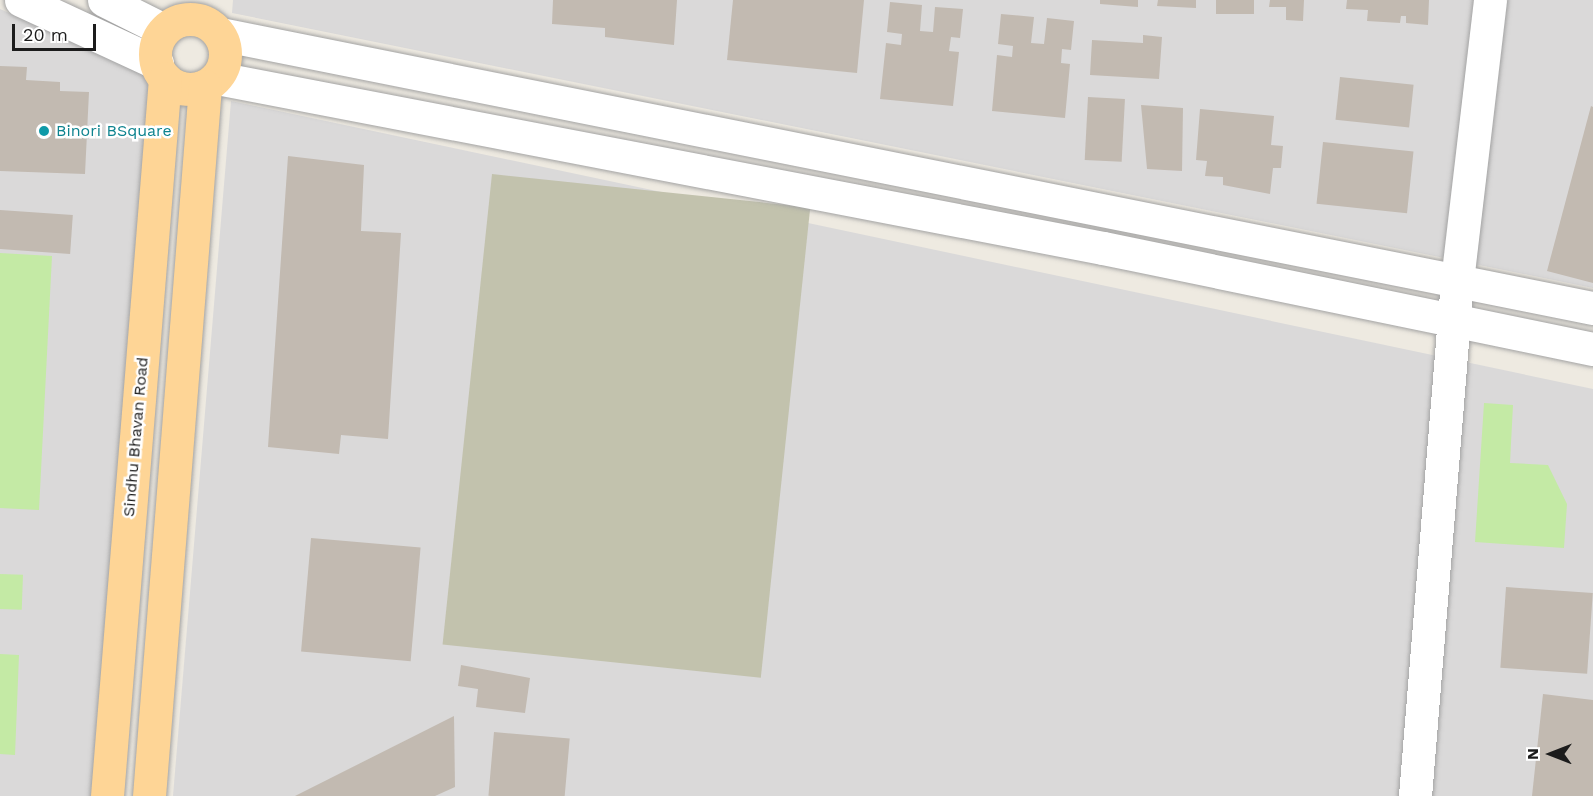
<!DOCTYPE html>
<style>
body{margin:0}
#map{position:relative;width:1593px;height:796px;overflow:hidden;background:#eeeae1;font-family:"Work Sans",sans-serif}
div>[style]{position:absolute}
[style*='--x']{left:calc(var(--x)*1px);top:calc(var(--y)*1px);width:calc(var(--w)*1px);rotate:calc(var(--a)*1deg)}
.residential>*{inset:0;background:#dad9d9}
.construction>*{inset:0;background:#c2c2ad;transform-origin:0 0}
.grass>*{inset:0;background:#c4eaa5;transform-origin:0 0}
.building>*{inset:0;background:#c2bab1;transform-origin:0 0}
.roads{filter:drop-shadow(0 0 2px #a3a3a3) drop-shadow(0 0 2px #a3a3a3)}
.minor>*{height:33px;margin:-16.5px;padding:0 16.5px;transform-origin:16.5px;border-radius:16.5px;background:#fff}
.major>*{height:33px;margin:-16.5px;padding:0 16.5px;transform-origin:16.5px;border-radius:16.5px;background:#fed596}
.major>.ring{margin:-16.5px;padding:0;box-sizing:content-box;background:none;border:33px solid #fed596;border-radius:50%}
.dots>*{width:16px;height:16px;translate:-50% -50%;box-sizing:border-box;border:3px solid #fff;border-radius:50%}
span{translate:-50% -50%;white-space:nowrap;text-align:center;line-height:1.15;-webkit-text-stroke:5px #fff;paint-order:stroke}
.culture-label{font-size:16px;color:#0d838f}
.left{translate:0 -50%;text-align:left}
.street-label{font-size:16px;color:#1c1c1c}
.north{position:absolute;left:1521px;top:724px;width:60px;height:60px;-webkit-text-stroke:4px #fff;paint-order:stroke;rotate:270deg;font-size:16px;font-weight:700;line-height:24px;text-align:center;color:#1c1c1c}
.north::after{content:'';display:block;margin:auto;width:21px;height:27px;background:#1c1c1c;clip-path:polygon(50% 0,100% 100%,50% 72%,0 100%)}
.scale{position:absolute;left:12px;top:24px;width:84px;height:27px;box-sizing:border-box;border:3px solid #1c1c1c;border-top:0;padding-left:8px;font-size:18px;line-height:21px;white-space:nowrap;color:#1c1c1c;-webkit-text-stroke:4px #fff;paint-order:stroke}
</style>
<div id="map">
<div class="residential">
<div style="clip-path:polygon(233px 0,1593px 0,1593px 288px,232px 13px)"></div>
<div style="clip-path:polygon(0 9px,150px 76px,91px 796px,0 796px)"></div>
<div style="clip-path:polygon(231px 101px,1593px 389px,1593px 796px,173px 796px)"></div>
</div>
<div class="construction">
<div style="left:492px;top:174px;width:320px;height:473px;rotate:6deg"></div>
</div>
<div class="grass">
<div style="clip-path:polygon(0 253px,52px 256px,39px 510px,0 508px)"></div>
<div style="clip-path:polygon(1484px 403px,1513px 405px,1510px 463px,1548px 465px,1567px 504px,1564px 548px,1475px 542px)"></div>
<div style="left:0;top:574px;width:23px;height:35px;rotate:2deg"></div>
<div style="clip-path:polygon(0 654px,19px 655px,15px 755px,0 754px)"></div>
</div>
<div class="building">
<div style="clip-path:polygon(553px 0,677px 0,674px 45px,605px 37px,605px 28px,552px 24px)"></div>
<div style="clip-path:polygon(733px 0,864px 0,857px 73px,727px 60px)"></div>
<div style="clip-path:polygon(1100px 0,1138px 0,1138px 7px,1100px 4px)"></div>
<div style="clip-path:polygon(1158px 0,1196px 0,1196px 8px,1157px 6px)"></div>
<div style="left:1216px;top:0;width:38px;height:14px"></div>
<div style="clip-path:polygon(1270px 0,1304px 0,1303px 21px,1286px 20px,1286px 7px,1269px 7px)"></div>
<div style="clip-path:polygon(1347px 0,1429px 0,1428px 25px,1406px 23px,1406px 16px,1401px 16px,1400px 23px,1367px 21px,1368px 10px,1346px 9px)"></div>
<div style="clip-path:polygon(890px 2px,922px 5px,920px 31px,933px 32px,935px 7px,963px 9px,960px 38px,951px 37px,949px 51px,959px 52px,953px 106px,880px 99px,886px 43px,901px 45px,902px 34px,887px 32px)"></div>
<div style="clip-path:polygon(1001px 14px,1034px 17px,1031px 43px,1044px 44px,1047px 18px,1074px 21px,1071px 50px,1062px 49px,1061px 63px,1070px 64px,1065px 118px,992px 111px,997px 55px,1012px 57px,1013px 46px,998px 44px)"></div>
<div style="clip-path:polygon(1143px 35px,1162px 37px,1159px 79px,1090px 75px,1092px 40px,1143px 43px)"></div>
<div style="clip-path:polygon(0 66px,27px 67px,26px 80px,60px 82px,60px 91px,89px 92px,85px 174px,0 171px)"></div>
<div style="left:1340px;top:77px;width:74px;height:43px;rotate:6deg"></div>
<div style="left:1088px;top:97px;width:37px;height:63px;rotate:3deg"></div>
<div style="clip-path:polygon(1141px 105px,1183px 108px,1182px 171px,1147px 169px)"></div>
<div style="clip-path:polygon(1591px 106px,1593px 107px,1593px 283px,1547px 271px)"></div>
<div style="clip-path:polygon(1200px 109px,1274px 116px,1271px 145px,1283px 146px,1281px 168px,1273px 168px,1270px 194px,1223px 185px,1223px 177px,1205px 176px,1207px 161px,1196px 160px)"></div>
<div style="left:1323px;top:142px;width:91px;height:62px;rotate:6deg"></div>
<div style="clip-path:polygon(288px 156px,364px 165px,361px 231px,401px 233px,388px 439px,341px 435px,339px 454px,268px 447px)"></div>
<div style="left:0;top:210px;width:73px;height:39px;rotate:4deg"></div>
<div style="left:311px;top:538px;width:110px;height:114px;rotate:5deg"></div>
<div style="left:1506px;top:587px;width:87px;height:81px;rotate:4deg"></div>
<div style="clip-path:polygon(461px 665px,530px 678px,525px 713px,476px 707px,478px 689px,458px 686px)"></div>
<div style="clip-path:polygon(1543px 694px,1593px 700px,1593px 796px,1532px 796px)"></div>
<div style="clip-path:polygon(454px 716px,455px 787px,435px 796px,295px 796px)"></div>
<div style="left:494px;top:732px;width:76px;height:64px;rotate:5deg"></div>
</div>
<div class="roads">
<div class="minor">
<div style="--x:21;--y:0;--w:150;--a:24.9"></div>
<div style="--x:104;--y:0;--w:67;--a:26.6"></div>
<div style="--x:220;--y:34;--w:1400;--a:11.29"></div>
<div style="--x:217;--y:78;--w:902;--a:10.86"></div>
<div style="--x:1103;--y:248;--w:500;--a:11.65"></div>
<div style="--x:1415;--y:796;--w:517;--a:-85.34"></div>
<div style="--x:1457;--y:281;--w:283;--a:-83.3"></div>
</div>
<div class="major">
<div class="ring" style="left:155px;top:19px;width:37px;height:37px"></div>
<div style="--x:107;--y:796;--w:720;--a:-85.38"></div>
<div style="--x:149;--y:796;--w:712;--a:-85.49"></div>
</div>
</div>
<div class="dots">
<div style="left:44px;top:131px;background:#0f9aa8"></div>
</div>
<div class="culture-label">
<span class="left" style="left:56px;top:131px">Binori BSquare</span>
</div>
<div class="street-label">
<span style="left:136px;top:437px;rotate:-85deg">Sindhu Bhavan Road</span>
</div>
<div class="north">N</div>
<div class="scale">20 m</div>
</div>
